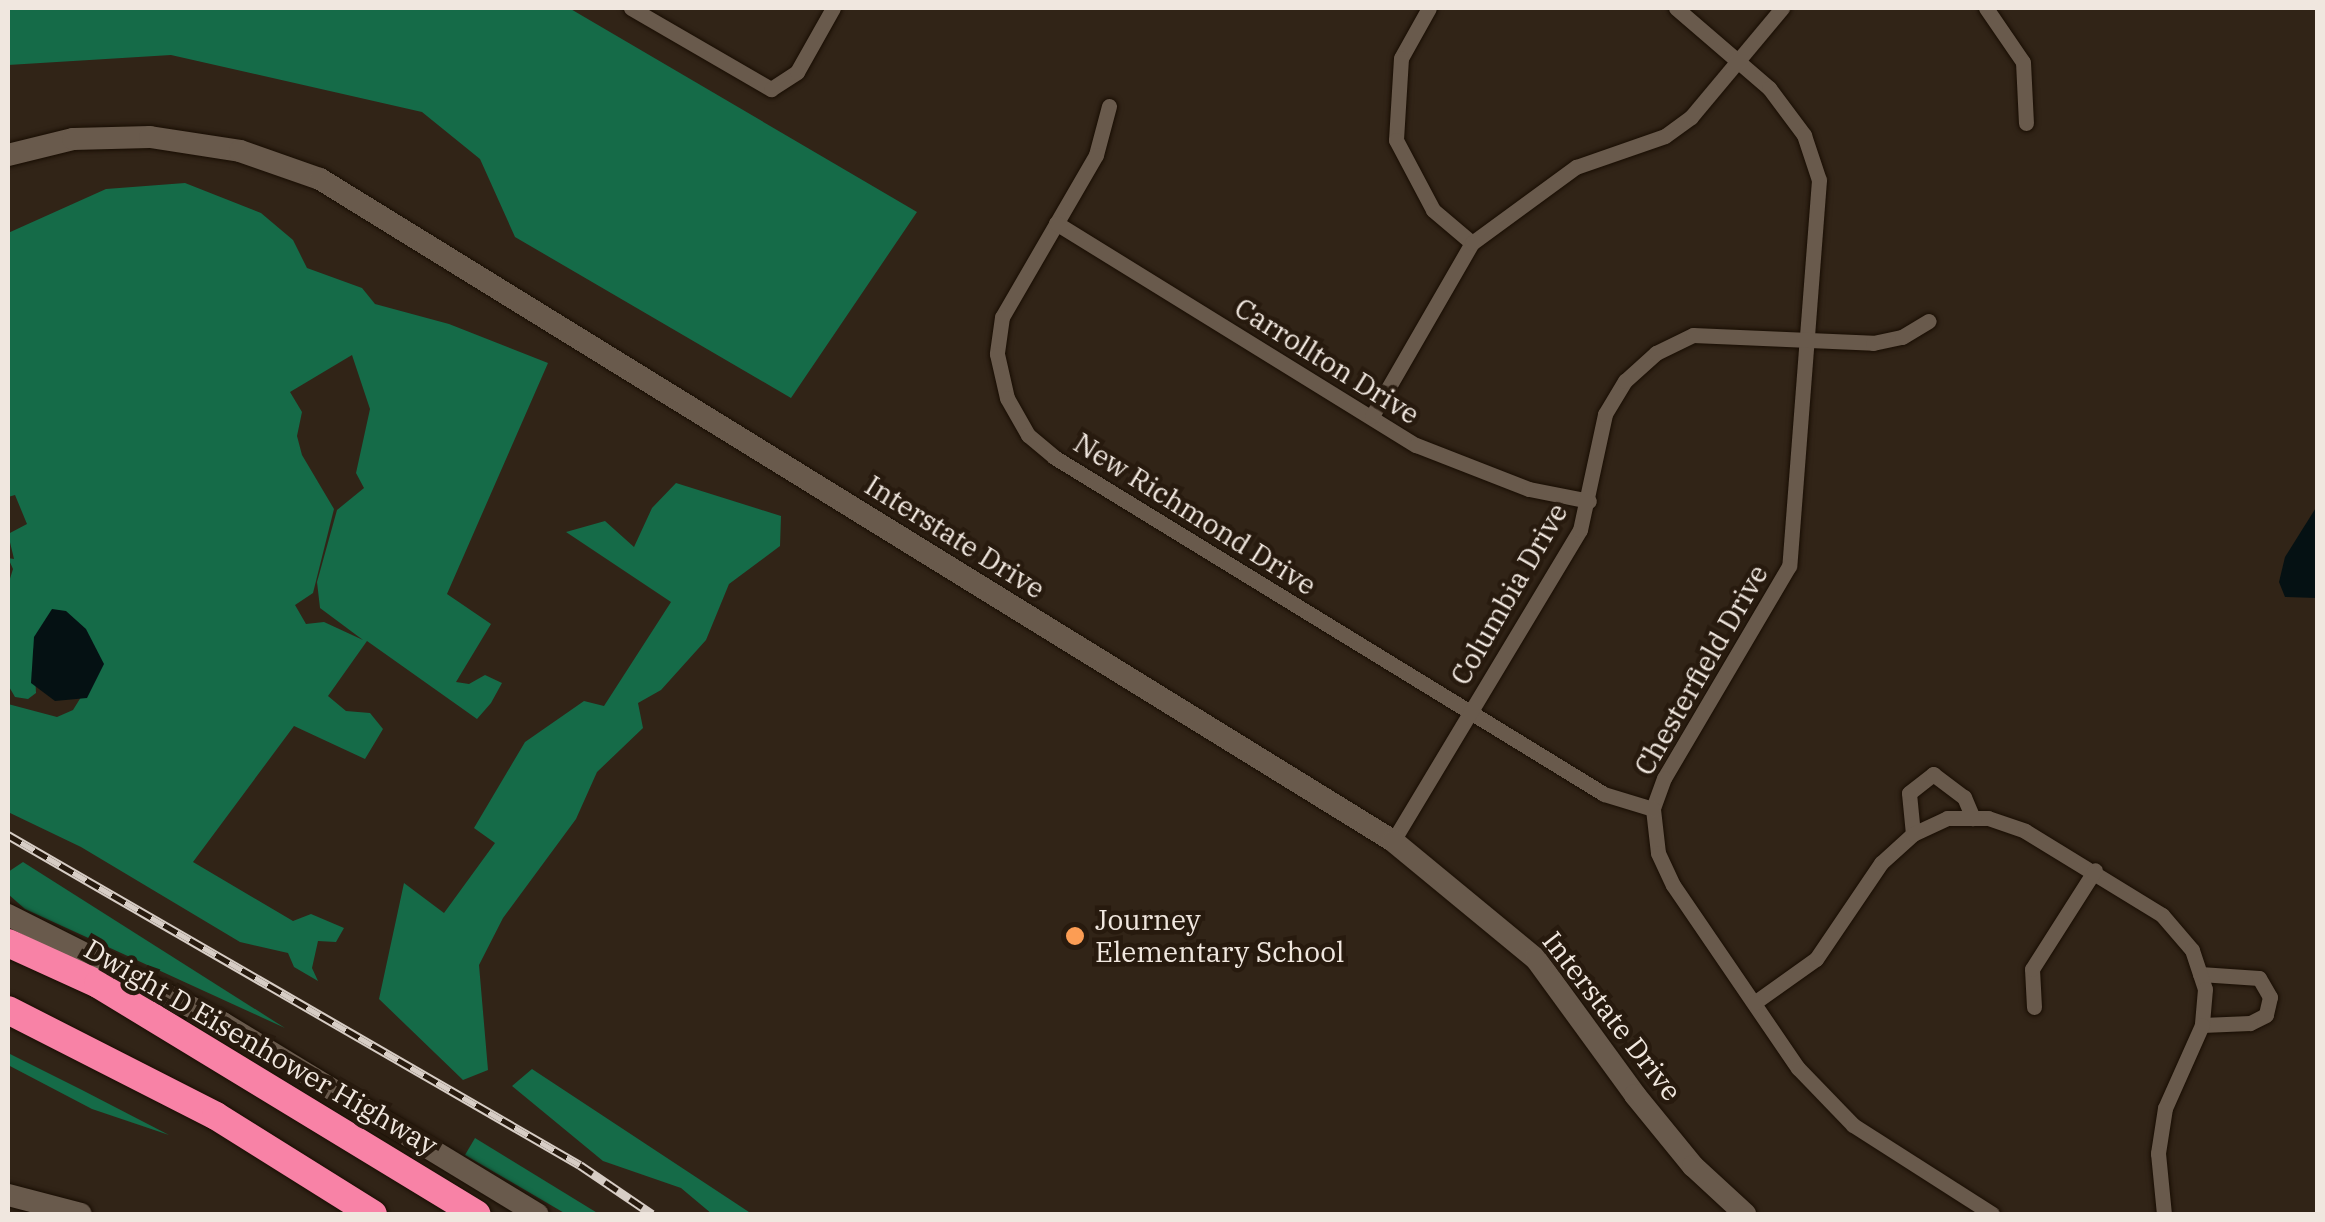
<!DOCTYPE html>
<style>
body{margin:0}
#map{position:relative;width:2325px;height:1222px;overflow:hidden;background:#312417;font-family:"IBM Plex Serif",serif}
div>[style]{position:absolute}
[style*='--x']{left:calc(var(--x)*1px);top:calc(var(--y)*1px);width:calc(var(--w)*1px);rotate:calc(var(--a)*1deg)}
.forest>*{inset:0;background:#156b48}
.water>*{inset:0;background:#051113}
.roads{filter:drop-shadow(0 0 2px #180d03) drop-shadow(0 0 2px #180d03)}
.street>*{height:15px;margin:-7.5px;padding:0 7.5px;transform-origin:7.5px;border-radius:7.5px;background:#695a4c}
.secondary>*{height:22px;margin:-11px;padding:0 11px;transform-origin:11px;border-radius:11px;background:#695a4c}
.highway>*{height:28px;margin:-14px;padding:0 14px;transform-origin:14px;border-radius:14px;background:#f882a6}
.rail>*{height:9px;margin-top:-4.5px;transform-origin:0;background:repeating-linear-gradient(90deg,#271a0e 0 15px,#d7cdc5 0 30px);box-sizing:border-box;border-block:2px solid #d7cdc5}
.dots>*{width:28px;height:28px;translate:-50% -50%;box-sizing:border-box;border:5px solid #271a0e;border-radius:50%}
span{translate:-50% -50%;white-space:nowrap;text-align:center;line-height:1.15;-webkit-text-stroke:9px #271a0e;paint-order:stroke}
.street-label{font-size:28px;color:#f0e7df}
.poi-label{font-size:28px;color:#f0e7df}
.left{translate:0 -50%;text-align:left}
.frame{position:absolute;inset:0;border:10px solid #f0e7df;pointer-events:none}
</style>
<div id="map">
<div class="forest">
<div style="clip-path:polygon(8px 8px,569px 8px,917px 212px,791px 398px,515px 237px,480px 159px,422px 112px,171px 55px,8px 65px)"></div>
<div style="clip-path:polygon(evenodd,185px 183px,261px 213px,293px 240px,307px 268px,362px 288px,375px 304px,449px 324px,548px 363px,447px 594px,491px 624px,456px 682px,469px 684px,485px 675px,502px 683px,491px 703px,477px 719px,367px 641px,328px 696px,346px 711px,370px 713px,383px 729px,365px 759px,294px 726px,193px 862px,293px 921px,311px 914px,344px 928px,336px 942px,318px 941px,312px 968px,318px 981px,294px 967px,288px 953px,240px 942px,81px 847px,8px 812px,8px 704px,57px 717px,73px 710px,91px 681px,35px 673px,36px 693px,28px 699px,15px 697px,8px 685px,8px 585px,13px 569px,8px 558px,14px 559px,8px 534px,27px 524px,15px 495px,8px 497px,8px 233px,106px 189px,185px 183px,352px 355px,370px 409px,356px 473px,364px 488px,337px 510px,317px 582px,320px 608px,363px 640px,324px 622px,306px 624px,295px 605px,313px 593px,334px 509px,302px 455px,297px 436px,302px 412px,290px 392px,352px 355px)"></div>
<div style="clip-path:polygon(676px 483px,781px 516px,780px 546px,729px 584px,706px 640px,661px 690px,638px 703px,643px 728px,597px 772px,576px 819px,503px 918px,479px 965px,488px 1070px,463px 1080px,379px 999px,404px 883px,444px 913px,495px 843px,474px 828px,525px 742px,584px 701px,604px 706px,671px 602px,566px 532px,605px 521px,634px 547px,652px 508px)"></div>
<div style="clip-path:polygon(23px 862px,285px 1028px,25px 909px,8px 894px,8px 872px)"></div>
<div style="clip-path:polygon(8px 1053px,82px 1090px,169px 1135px,92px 1109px,8px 1065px)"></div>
<div style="clip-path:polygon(532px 1069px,752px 1214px,712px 1214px,681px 1188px,603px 1161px,512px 1086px)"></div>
<div style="clip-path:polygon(475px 1138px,599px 1214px,566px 1214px,465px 1155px)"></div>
</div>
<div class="water">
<div style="clip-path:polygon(2317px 506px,2317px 598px,2285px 597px,2279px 582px,2285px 557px)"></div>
<div style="clip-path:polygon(52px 609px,66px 611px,86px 629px,104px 664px,87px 698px,55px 701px,31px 683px,34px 637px)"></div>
</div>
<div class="roads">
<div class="street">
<div style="--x:631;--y:8;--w:162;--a:30.1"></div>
<div style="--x:771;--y:89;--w:31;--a:-33"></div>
<div style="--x:797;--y:72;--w:73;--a:-60.6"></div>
<div style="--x:1429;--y:8;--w:57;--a:119.2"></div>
<div style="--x:1401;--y:58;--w:82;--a:93.5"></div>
<div style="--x:1396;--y:140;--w:79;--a:62.1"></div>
<div style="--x:1433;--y:210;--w:51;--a:40.2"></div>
<div style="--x:1676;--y:8;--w:123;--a:40.7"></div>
<div style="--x:1769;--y:88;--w:59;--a:53.3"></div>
<div style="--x:1804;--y:135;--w:47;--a:71.6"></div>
<div style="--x:1819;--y:180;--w:387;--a:94.4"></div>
<div style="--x:1789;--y:566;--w:246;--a:120.5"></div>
<div style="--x:1664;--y:778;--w:33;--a:110"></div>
<div style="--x:1653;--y:809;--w:44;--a:83.5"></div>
<div style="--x:1658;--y:853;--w:35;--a:65"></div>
<div style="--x:1673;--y:885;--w:222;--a:55.7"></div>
<div style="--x:1798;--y:1068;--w:79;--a:46"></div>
<div style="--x:1853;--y:1125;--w:165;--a:32.6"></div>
<div style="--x:1986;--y:8;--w:65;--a:55.6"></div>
<div style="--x:2023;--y:62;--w:61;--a:87.2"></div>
<div style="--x:1109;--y:106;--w:51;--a:104.9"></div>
<div style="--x:1096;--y:155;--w:187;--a:120.1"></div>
<div style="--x:1002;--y:317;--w:37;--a:98"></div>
<div style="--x:997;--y:354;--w:45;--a:77.2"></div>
<div style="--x:1007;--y:398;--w:43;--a:60.4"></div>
<div style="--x:1028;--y:435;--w:34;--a:40"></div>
<div style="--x:1054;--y:457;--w:645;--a:31.5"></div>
<div style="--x:1604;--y:794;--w:51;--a:17"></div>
<div style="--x:1056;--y:223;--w:423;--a:31.7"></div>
<div style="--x:1416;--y:445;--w:121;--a:21.3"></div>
<div style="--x:1529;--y:489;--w:61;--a:11.3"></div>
<div style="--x:1372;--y:416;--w:200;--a:-60"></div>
<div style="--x:1472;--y:243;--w:129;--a:-36.2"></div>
<div style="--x:1576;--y:167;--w:94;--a:-19.2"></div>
<div style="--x:1665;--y:136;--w:32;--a:-36"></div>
<div style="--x:1691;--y:117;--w:142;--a:-50.1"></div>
<div style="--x:1913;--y:834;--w:41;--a:-95.6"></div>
<div style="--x:1909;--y:793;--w:31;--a:-38"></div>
<div style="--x:1933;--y:774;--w:39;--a:37"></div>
<div style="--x:1964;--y:797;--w:23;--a:67"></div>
<div style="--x:1393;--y:841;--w:363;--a:-59"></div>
<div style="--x:1580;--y:530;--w:119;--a:-77.8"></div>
<div style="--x:1605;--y:414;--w:39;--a:-59"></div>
<div style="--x:1625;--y:381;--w:42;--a:-42.1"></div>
<div style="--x:1656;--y:353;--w:41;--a:-25.9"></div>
<div style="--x:1693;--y:335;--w:180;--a:2.5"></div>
<div style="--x:1873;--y:343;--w:30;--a:-12"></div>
<div style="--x:1902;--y:337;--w:31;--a:-31"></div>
<div style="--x:2200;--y:974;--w:59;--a:3.9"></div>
<div style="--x:2259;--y:978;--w:22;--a:60"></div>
<div style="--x:2270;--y:997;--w:18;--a:103"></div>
<div style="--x:2266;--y:1015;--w:18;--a:153"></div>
<div style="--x:2250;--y:1023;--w:48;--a:177.6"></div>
<div style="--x:1754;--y:1003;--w:76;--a:-35.4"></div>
<div style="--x:1816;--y:959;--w:116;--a:-55.9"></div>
<div style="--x:1881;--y:863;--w:43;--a:-42.2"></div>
<div style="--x:1913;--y:834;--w:38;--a:-25"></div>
<div style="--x:1947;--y:818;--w:41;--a:0"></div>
<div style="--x:1988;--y:818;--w:39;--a:19"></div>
<div style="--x:2025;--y:831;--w:161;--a:31.5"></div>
<div style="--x:2162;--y:915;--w:46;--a:49.4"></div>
<div style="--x:2192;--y:950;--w:41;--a:71.6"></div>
<div style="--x:2205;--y:989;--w:36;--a:95"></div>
<div style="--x:2202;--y:1025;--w:91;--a:114"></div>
<div style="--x:2165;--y:1108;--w:46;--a:98.8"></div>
<div style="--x:2158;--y:1153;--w:61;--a:84.4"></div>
<div style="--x:2034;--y:1007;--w:38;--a:-93"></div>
<div style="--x:2032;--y:969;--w:117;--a:-57.5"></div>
</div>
<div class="secondary">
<div style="--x:8;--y:155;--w:67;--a:-13.8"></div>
<div style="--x:73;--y:139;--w:77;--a:-1.5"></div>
<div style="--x:150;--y:137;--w:91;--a:8.8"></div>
<div style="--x:240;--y:151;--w:85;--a:19.3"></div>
<div style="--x:320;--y:179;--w:1261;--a:31.67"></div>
<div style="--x:1393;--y:841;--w:185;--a:39.5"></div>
<div style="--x:1536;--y:959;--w:168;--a:53.9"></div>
<div style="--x:1635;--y:1095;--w:92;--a:50.8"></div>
<div style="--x:1693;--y:1166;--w:71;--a:42.7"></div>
<div style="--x:8;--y:915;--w:241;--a:26.7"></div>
<div style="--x:223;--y:1023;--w:368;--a:31.3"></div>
<div style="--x:8;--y:1195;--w:75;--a:14.6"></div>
</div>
<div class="highway">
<div style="--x:8;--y:943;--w:99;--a:24.5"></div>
<div style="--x:98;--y:984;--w:443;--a:31.3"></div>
<div style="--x:8;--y:1010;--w:233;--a:27"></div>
<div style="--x:216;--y:1116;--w:185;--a:32"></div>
</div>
</div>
<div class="rail">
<div style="--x:8;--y:835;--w:660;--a:29.98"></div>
<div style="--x:580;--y:1165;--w:87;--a:34.2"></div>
</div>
<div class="dots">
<div style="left:1075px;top:936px;background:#fc9d54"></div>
</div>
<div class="street-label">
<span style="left:1327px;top:361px;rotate:32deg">Carrollton Drive</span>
<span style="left:1195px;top:514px;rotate:32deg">New Richmond Drive</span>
<span style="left:955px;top:537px;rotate:32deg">Interstate Drive</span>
<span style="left:1509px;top:594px;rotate:-60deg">Columbia Drive</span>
<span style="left:1701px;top:670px;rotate:-60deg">Chesterfield Drive</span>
<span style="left:1612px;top:1016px;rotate:52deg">Interstate Drive</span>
<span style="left:261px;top:1047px;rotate:30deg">Dwight D Eisenhower Highway</span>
</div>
<div class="poi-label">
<span class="left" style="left:1095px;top:936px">Journey<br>Elementary School</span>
</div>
<div class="frame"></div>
</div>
